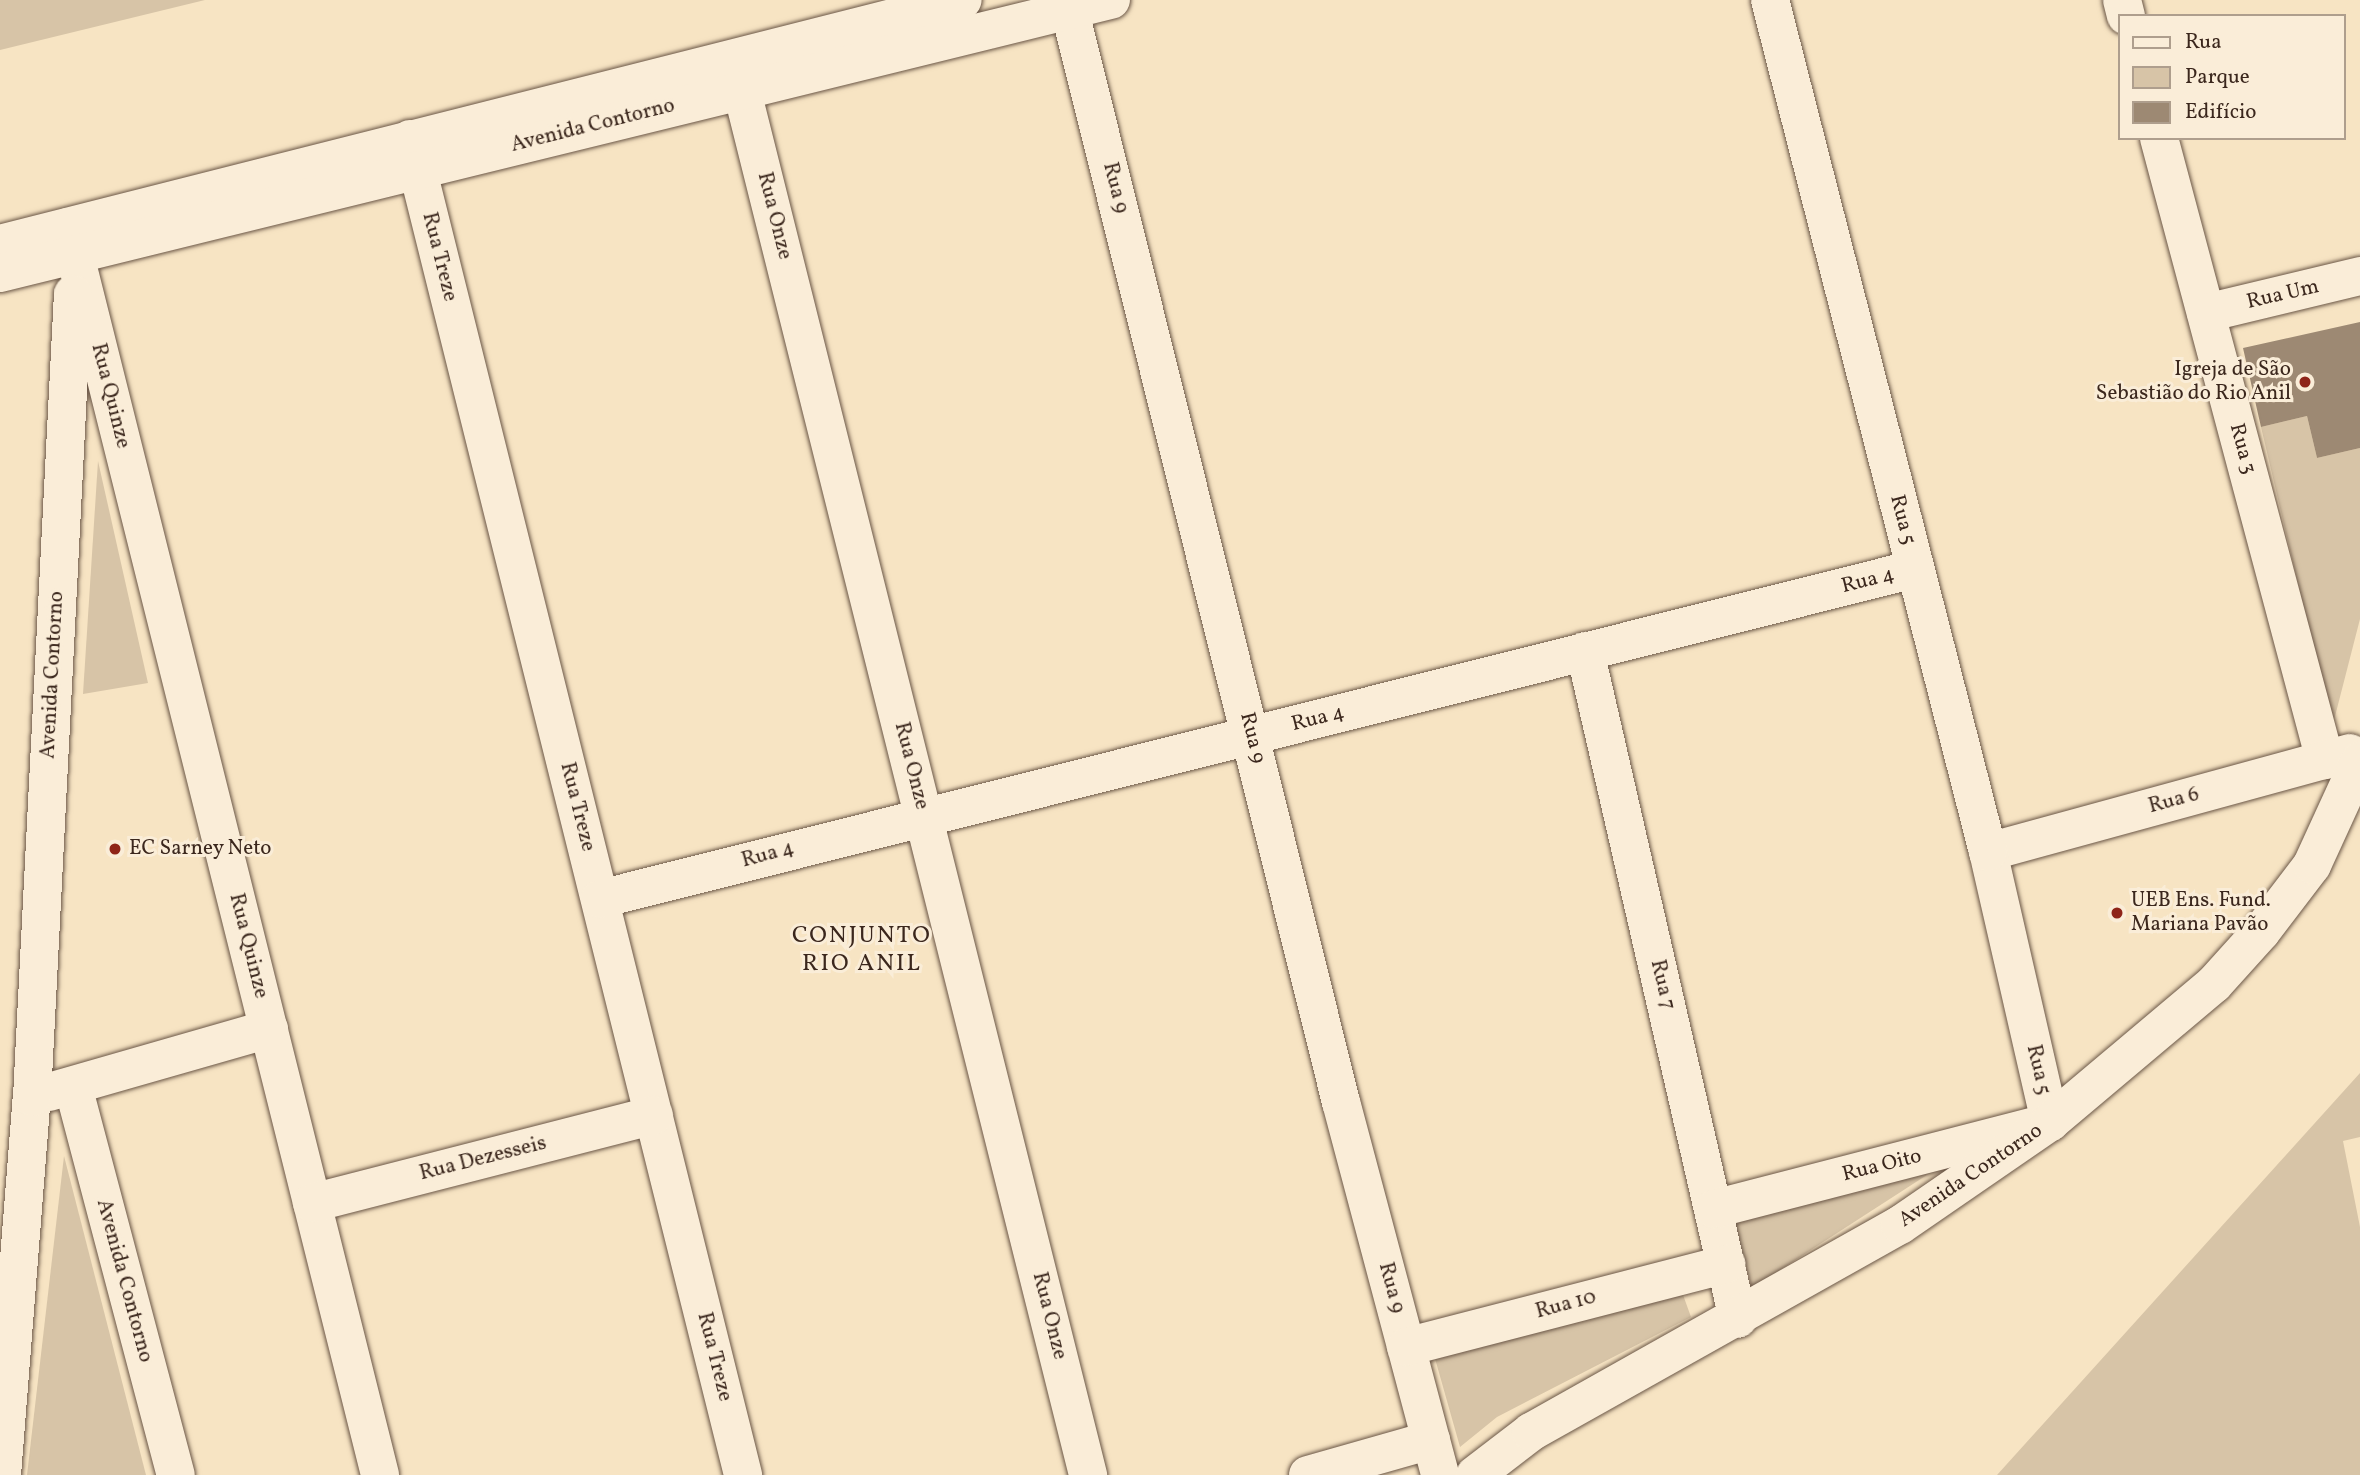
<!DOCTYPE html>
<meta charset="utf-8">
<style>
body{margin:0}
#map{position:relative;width:2360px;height:1475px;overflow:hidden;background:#f7e4c3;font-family:Vollkorn,serif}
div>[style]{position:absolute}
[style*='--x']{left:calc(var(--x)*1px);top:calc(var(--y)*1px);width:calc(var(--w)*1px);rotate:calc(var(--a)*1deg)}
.green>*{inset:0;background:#d7c4a7}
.building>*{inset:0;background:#9d8973}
.roads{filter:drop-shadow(0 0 2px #6a5646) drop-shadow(0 0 2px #6a5646)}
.street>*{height:38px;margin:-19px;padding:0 19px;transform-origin:19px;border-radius:19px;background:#faedd8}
.secondary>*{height:38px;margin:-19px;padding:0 19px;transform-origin:19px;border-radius:19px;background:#faedd8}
.dots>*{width:19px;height:19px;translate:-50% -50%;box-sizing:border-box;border:4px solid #faedd8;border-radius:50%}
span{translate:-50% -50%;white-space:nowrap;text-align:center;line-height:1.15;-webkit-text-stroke:6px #faedd8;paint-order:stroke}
.street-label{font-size:21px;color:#3b271d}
.poi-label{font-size:21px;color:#3b271d}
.right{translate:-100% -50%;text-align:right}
.left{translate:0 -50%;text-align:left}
.quarter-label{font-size:24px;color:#3b271d;letter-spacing:2px}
.legend{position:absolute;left:2118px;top:14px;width:228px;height:126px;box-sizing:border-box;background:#faedd8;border:2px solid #ae9e8d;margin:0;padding:9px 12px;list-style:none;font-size:21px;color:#3b271d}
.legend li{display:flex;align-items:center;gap:14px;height:35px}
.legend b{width:35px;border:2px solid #ae9e8d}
</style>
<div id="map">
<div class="green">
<div style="clip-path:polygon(0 0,205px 0,0 50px)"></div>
<div style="clip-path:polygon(2307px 416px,2317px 458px,2360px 448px,2360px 619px,2332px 728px,2261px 427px)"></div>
<div style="clip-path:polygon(98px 461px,148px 683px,83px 694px)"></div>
<div style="clip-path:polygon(2360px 1073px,2360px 1137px,2343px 1141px,2360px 1227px,2360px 1475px,1997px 1475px)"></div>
<div style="clip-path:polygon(64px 1156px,146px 1475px,27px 1475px)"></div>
<div style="clip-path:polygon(1947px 1162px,1752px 1288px,1733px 1219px)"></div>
<div style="clip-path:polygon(1682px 1292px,1691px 1317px,1497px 1417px,1460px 1447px,1434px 1355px)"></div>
</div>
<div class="building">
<div style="clip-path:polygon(2360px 322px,2360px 448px,2317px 458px,2307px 416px,2261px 427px,2243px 348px)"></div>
</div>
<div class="roads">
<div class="street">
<div style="--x:1067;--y:0;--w:1136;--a:76.04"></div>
<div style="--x:1341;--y:1102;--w:386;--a:75.1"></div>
<div style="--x:2122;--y:0;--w:16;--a:76"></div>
<div style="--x:734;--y:59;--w:1460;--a:75.96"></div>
<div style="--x:2159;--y:138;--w:644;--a:75.06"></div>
<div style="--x:410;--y:139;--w:1377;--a:76"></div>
<div style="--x:68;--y:227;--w:1286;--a:75.96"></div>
<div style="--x:2206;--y:313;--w:158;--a:-13.5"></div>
<div style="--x:1585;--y:651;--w:685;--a:77.1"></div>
<div style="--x:1988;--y:852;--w:375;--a:-15.3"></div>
<div style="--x:600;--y:899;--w:1356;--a:-14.09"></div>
<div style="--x:73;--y:1086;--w:402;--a:75.2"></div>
<div style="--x:49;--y:1092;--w:229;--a:-16"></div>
<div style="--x:312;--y:1203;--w:353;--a:-14.4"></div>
<div style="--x:1714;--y:1209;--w:347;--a:-14.5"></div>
<div style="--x:2050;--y:1122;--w:277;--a:-102.9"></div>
<div style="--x:1988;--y:852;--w:879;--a:-104.35"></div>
<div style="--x:1406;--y:1347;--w:331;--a:-14.5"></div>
<div style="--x:2;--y:1475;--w:379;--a:-85.5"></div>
<div style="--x:32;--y:1097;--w:804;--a:-87.08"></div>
<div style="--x:1308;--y:1475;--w:128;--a:-15.9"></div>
<div style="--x:1475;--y:1475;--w:71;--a:-37.5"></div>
<div style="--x:1531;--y:1432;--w:423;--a:-29.3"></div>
<div style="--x:1900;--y:1225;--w:182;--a:-34.5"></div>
<div style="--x:2050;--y:1122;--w:214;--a:-40.1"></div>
<div style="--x:2214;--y:984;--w:70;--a:-47.9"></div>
<div style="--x:2261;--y:932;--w:84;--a:-52.7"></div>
<div style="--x:2312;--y:865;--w:115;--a:-65.4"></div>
</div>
<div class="secondary">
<div style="--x:0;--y:244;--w:993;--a:-14.22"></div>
<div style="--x:0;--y:273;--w:1144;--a:-13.81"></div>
</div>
</div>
<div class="dots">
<div style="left:2305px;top:382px;background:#8f2418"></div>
<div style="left:115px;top:849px;background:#8f2418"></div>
<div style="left:2117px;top:913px;background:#8f2418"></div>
</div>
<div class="street-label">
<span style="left:593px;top:126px;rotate:-14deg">Avenida Contorno</span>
<span style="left:1115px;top:188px;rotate:76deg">Rua 9</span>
<span style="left:774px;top:216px;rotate:76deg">Rua Onze</span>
<span style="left:439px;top:257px;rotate:76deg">Rua Treze</span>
<span style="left:2283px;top:295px;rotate:-13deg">Rua Um</span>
<span style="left:110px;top:396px;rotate:76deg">Rua Quinze</span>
<span style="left:2242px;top:449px;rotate:75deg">Rua 3</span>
<span style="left:1902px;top:520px;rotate:76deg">Rua 5</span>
<span style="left:1868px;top:581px;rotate:-14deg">Rua 4</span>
<span style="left:53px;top:675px;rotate:-87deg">Avenida Contorno</span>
<span style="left:1318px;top:719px;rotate:-14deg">Rua 4</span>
<span style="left:1252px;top:738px;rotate:76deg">Rua 9</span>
<span style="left:911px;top:766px;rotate:76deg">Rua Onze</span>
<span style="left:2174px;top:801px;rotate:-15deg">Rua 6</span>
<span style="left:577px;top:807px;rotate:76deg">Rua Treze</span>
<span style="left:768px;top:855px;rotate:-15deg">Rua 4</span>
<span style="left:248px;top:946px;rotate:76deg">Rua Quinze</span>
<span style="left:1662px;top:985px;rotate:77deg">Rua 7</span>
<span style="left:2038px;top:1070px;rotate:77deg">Rua 5</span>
<span style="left:483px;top:1159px;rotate:-14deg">Rua Dezesseis</span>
<span style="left:1882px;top:1166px;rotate:-14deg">Rua Oito</span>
<span style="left:1971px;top:1176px;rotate:-34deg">Avenida Contorno</span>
<span style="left:124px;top:1281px;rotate:75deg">Avenida Contorno</span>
<span style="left:1391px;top:1288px;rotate:75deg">Rua 9</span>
<span style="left:1566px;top:1305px;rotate:-15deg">Rua 10</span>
<span style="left:1049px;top:1316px;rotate:76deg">Rua Onze</span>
<span style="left:714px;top:1357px;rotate:76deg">Rua Treze</span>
</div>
<div class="poi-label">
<span class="right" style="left:2291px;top:382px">Igreja de São<br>Sebastião do Rio Anil</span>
<span class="left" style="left:129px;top:849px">EC Sarney Neto</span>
<span class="left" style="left:2131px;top:913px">UEB Ens. Fund.<br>Mariana Pavão</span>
</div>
<div class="quarter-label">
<span style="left:862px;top:951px">CONJUNTO<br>RIO ANIL</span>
</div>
<ul class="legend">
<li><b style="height:9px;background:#faedd8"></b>Rua</li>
<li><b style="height:19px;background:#d7c4a7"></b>Parque</li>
<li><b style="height:19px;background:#9d8973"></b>Edifício</li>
</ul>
</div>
